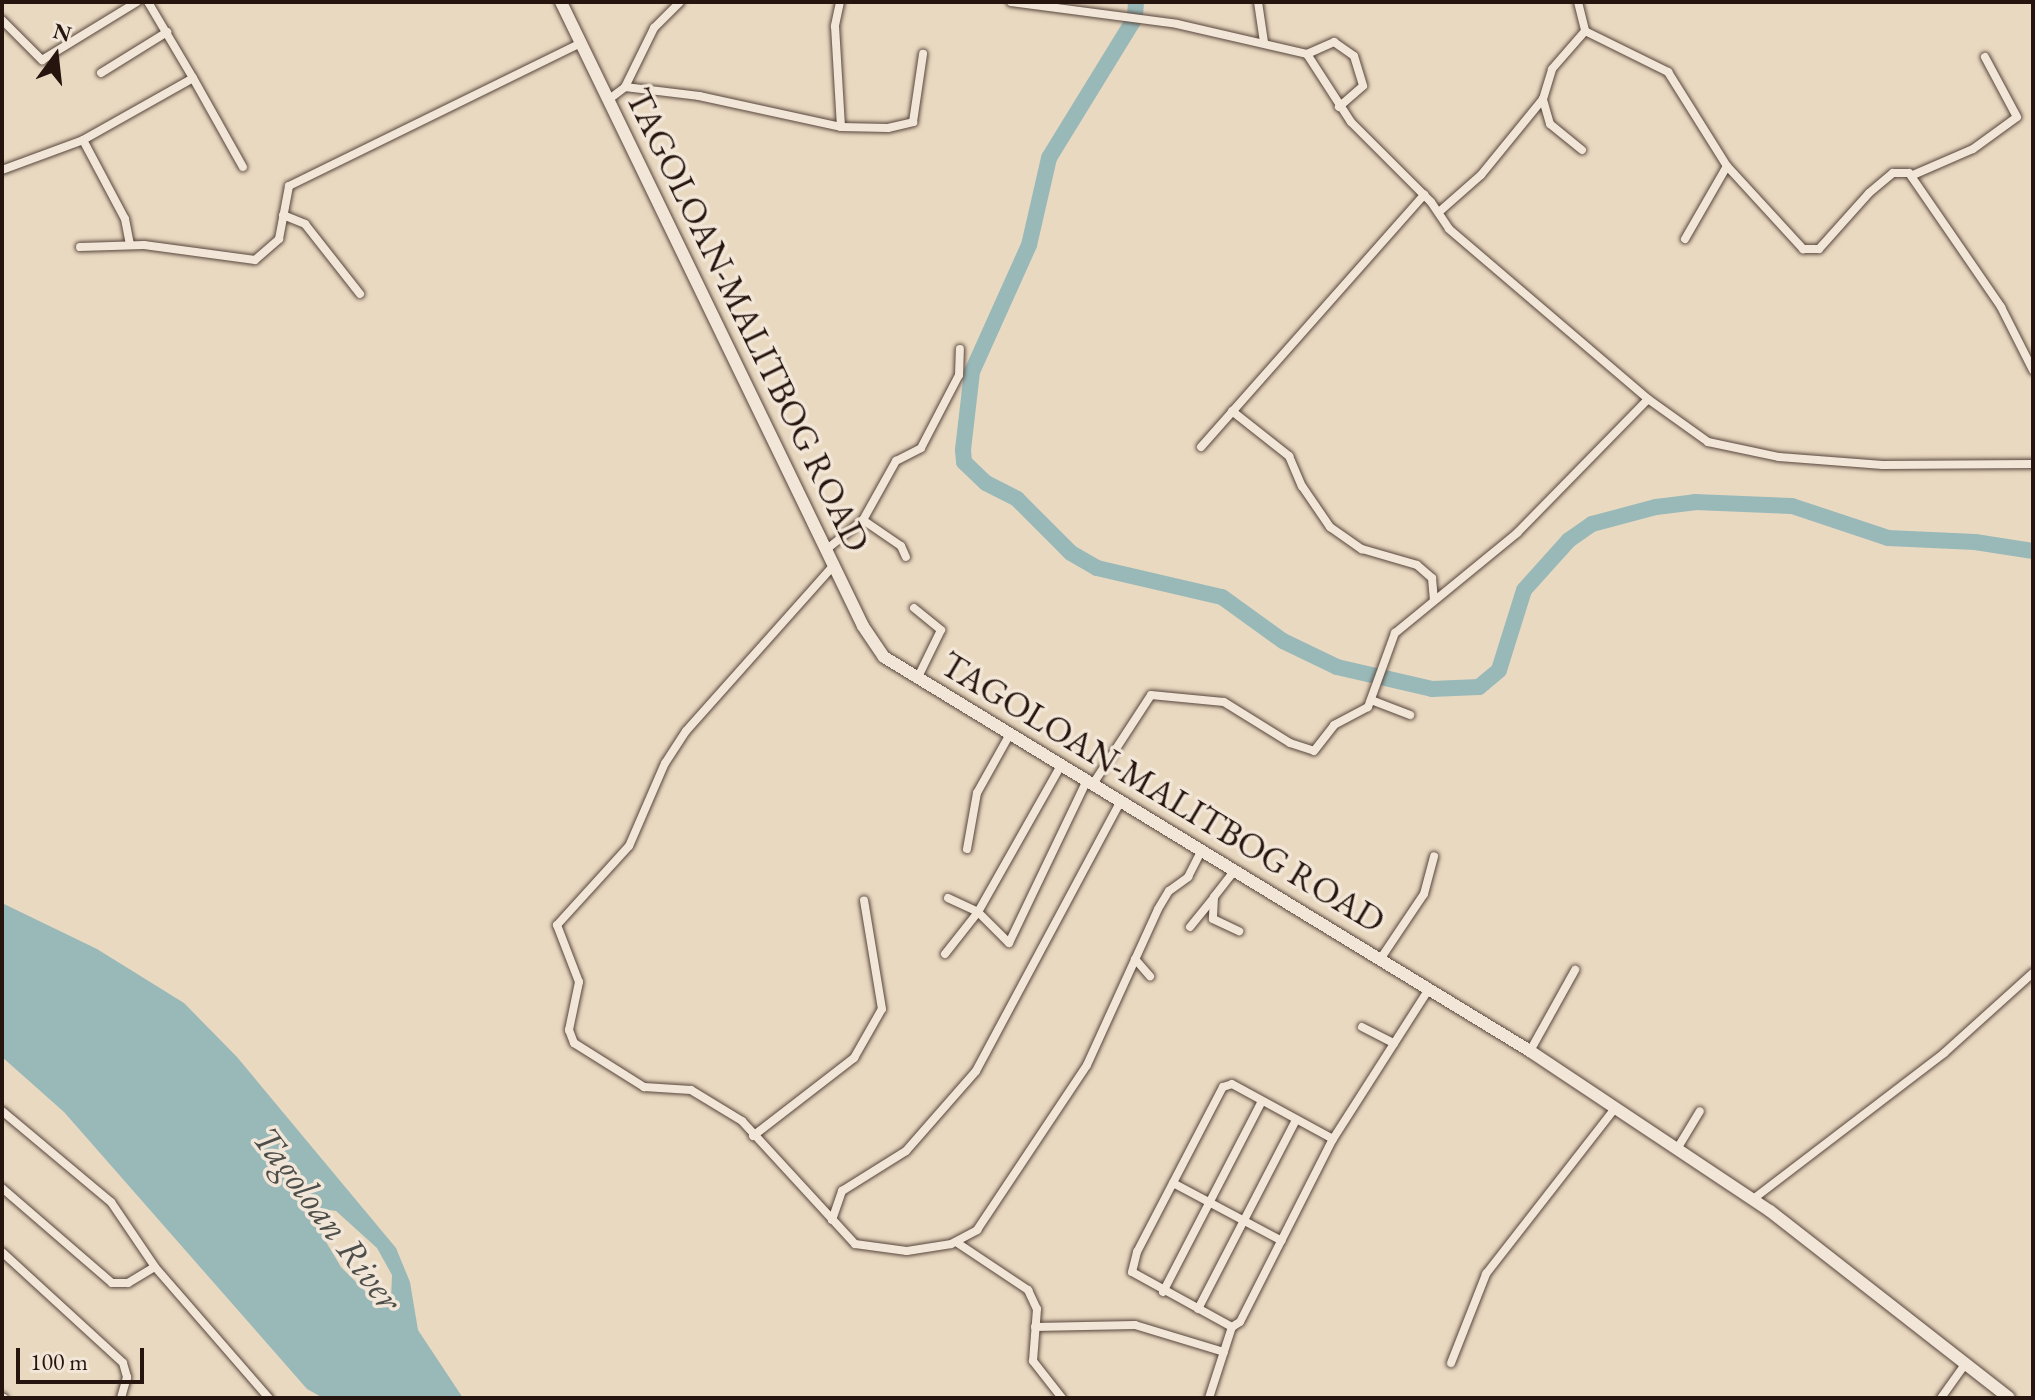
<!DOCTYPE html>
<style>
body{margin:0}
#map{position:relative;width:2035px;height:1400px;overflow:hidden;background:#ead9c1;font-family:"EB Garamond",serif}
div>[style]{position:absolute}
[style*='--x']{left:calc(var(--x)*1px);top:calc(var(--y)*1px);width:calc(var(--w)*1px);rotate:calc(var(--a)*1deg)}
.water>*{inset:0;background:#99b9b9}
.river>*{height:16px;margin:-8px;padding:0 8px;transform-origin:8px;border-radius:8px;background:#99b9b9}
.roads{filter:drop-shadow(0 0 2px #57463c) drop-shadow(0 0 2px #57463c)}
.street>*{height:8px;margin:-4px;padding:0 4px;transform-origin:4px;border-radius:4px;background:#f1e6d7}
.secondary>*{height:12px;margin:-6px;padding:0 6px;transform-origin:6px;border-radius:6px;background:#f1e6d7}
span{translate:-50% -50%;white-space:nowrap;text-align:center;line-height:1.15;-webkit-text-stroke:7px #f1e6d7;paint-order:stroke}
.street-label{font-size:36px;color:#26150f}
.water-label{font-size:38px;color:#4e4e4a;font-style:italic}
.frame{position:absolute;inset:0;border:4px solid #26150f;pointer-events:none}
.north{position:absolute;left:16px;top:16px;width:80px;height:80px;-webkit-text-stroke:6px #f1e6d7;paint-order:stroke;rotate:15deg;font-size:22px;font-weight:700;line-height:32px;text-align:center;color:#26150f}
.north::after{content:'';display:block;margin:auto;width:28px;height:36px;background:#26150f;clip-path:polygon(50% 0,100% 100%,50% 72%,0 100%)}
.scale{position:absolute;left:16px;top:1348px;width:128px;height:36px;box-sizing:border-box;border:4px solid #26150f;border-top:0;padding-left:10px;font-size:24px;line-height:28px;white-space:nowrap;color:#26150f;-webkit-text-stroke:6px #f1e6d7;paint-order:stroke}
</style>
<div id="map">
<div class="water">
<div style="clip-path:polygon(evenodd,2px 903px,97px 949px,184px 1003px,237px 1057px,396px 1248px,410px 1282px,418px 1330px,463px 1398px,323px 1398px,307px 1389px,64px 1112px,2px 1057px,2px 903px,322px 1209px,336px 1211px,377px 1248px,392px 1275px,391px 1299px,375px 1301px,341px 1267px,322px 1235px,322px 1209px)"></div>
</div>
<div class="river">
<div style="--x:1136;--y:2;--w:16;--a:94"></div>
<div style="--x:1135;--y:18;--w:164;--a:121.6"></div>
<div style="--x:1049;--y:158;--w:89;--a:102.9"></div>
<div style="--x:1029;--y:245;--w:139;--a:114.2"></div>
<div style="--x:972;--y:372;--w:79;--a:96.6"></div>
<div style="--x:963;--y:450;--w:12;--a:85"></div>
<div style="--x:964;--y:462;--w:30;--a:44"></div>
<div style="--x:986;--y:483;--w:35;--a:27"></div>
<div style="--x:1017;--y:499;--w:76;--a:45"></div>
<div style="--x:1071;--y:553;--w:30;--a:30"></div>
<div style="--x:1097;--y:568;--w:128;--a:13.1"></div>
<div style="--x:1222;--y:597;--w:75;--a:35.8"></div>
<div style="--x:1283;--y:641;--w:60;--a:25.7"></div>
<div style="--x:1337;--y:667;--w:98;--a:13"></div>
<div style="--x:1432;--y:689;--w:47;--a:-2.4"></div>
<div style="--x:1479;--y:687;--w:26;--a:-40"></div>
<div style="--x:1499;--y:670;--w:84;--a:-72.6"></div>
<div style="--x:1524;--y:590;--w:67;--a:-48"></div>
<div style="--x:1569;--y:540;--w:28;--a:-35"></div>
<div style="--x:1592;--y:524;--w:66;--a:-14.9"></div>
<div style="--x:1656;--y:507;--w:39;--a:-7"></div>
<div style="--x:1695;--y:502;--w:97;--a:2.4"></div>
<div style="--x:1792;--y:506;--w:101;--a:18.4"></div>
<div style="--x:1888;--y:538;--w:87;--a:2.6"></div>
<div style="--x:1975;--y:542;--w:59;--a:8.8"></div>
</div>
<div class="roads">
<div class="street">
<div style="--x:840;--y:2;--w:25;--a:102"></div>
<div style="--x:835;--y:26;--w:101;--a:86.6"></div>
<div style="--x:1011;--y:2;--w:167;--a:7.5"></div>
<div style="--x:1177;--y:24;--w:133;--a:13"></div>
<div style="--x:1307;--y:54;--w:81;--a:57.1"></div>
<div style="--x:1351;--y:122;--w:113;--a:45"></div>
<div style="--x:1431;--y:202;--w:32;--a:56"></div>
<div style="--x:1449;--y:229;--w:262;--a:40.5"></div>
<div style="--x:1648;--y:399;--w:74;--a:35.6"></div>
<div style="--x:1708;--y:442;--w:73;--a:11.9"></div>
<div style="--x:1779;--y:457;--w:104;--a:4.4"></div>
<div style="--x:1883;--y:465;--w:150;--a:-0.4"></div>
<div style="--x:1258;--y:2;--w:40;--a:81.5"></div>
<div style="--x:1578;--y:2;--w:30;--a:76"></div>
<div style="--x:2;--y:20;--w:57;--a:45"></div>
<div style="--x:42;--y:60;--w:111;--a:-31.4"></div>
<div style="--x:1307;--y:54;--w:30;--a:-24"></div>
<div style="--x:1334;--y:42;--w:24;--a:35"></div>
<div style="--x:1354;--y:56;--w:31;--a:73"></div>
<div style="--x:1363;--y:86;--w:32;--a:139"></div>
<div style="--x:101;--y:73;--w:78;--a:-31.8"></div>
<div style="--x:193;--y:78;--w:102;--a:60.7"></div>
<div style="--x:625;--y:87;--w:75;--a:6.9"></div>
<div style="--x:699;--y:96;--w:145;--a:12.3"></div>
<div style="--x:841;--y:127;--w:47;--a:1.2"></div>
<div style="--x:888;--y:128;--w:26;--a:-13"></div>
<div style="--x:913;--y:122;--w:69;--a:-81.6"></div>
<div style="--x:608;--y:100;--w:21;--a:-37"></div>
<div style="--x:625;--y:87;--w:66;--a:-63.8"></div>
<div style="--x:654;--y:28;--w:37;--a:-45"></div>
<div style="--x:83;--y:140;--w:89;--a:62"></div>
<div style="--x:125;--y:219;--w:26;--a:79"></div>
<div style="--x:1582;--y:150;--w:41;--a:-140.9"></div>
<div style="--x:1550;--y:124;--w:26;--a:-106"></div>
<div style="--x:1543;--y:99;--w:31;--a:-73"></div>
<div style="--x:1552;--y:69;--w:50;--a:-49"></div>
<div style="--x:1585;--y:31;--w:93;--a:26.3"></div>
<div style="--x:1668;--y:72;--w:111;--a:57.9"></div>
<div style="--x:1727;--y:166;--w:113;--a:47.5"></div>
<div style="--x:1803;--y:249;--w:16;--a:0"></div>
<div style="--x:1819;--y:249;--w:75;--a:-48.2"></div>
<div style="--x:1869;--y:193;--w:31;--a:-40"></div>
<div style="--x:1893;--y:173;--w:16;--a:0"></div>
<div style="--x:1909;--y:173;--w:163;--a:55.5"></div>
<div style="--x:2001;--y:307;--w:71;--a:63.1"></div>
<div style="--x:2;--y:170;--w:86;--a:-20.3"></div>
<div style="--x:83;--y:140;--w:126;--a:-29.4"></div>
<div style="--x:193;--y:78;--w:88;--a:-120.6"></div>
<div style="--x:1913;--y:175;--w:65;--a:-23.4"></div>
<div style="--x:1973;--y:149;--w:54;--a:-36"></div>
<div style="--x:2017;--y:117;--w:68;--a:-118.1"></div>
<div style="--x:1439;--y:212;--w:56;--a:-41.4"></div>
<div style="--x:1481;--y:175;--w:98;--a:-50.8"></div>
<div style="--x:283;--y:215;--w:24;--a:22"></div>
<div style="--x:305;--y:224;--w:89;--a:51.8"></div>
<div style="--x:1685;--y:239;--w:84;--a:-60.1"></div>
<div style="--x:80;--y:247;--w:64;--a:-1.8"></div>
<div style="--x:144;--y:245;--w:112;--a:7.7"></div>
<div style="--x:255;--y:260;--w:32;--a:-41"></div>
<div style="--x:279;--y:239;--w:54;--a:-79.3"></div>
<div style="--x:289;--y:186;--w:325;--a:-26.1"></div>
<div style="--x:1232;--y:411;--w:73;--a:38.3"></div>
<div style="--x:1289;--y:456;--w:33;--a:67"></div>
<div style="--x:1302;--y:486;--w:50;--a:55.7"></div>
<div style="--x:1330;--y:527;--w:39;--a:35"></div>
<div style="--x:1362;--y:549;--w:57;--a:16.2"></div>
<div style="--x:1417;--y:565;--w:20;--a:41"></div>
<div style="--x:1432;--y:578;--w:22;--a:85"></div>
<div style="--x:1201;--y:447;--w:337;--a:-48.5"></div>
<div style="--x:863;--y:520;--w:46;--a:34.4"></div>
<div style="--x:901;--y:546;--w:12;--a:66"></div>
<div style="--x:827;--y:549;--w:46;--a:-38.9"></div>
<div style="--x:863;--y:520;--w:68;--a:-60.8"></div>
<div style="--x:896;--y:461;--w:28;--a:-27"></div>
<div style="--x:921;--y:448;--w:82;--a:-62.5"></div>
<div style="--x:959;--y:375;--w:26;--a:-88"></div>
<div style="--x:834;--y:565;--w:222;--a:131.7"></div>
<div style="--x:686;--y:731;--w:38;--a:123"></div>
<div style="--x:665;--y:763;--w:90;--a:113.4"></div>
<div style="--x:629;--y:846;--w:107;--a:132.3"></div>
<div style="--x:557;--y:925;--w:61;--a:68.9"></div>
<div style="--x:579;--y:982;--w:49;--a:101.8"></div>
<div style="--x:569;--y:1030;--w:14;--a:69"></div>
<div style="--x:574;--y:1043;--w:83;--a:32.2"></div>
<div style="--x:644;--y:1087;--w:47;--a:3.7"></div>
<div style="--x:691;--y:1090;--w:60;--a:31.3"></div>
<div style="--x:742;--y:1121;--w:167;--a:47.4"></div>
<div style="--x:855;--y:1244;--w:52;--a:7.7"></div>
<div style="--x:907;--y:1251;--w:45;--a:-9"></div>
<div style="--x:951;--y:1244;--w:30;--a:-28"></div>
<div style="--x:977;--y:1230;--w:198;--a:-56.3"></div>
<div style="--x:1087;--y:1065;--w:171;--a:-65.5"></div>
<div style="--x:1158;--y:909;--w:21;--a:-59"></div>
<div style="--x:1169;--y:891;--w:24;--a:-36"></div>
<div style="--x:1188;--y:877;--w:30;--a:-63"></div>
<div style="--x:914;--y:608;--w:35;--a:39"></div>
<div style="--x:941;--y:630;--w:55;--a:116.1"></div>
<div style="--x:1371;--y:700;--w:42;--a:21"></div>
<div style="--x:1093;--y:784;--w:106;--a:-56.9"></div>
<div style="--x:1151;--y:695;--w:73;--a:5.5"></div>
<div style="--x:1224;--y:702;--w:78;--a:31.8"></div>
<div style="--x:1290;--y:743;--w:25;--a:18"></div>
<div style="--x:1314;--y:751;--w:33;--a:-52"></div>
<div style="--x:1334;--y:725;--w:38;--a:-28"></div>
<div style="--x:1368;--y:707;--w:79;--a:-70"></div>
<div style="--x:1395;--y:633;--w:158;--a:-39.3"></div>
<div style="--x:1517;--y:533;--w:187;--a:-45.6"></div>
<div style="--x:967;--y:849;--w:57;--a:-79.9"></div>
<div style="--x:977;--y:793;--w:68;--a:-60.8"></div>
<div style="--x:1235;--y:870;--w:34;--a:128"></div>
<div style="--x:1214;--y:897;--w:22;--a:93"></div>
<div style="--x:1213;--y:919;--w:29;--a:25"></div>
<div style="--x:948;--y:898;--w:33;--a:25"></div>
<div style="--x:978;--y:912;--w:44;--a:45"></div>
<div style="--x:1009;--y:943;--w:178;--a:-64.4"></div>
<div style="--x:1190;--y:927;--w:38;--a:-51"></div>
<div style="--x:945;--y:954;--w:53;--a:-51.8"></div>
<div style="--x:978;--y:912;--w:169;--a:-60.5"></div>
<div style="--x:1381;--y:958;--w:77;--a:-56.1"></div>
<div style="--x:1424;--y:894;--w:39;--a:-75"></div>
<div style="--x:1135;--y:959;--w:23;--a:49"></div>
<div style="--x:1362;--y:1027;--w:36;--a:27"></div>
<div style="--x:1530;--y:1051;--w:93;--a:-60.9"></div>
<div style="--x:2;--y:1111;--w:142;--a:39.9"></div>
<div style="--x:111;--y:1202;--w:78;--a:55.9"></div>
<div style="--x:155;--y:1267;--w:174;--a:49"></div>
<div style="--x:753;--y:1136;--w:128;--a:-37.7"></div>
<div style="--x:854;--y:1058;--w:56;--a:-60.3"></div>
<div style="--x:882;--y:1009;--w:110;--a:-99.4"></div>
<div style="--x:1677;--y:1149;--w:44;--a:-58.8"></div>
<div style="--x:1173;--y:1183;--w:123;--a:28"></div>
<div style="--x:2;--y:1188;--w:145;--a:40.8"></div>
<div style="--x:112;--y:1283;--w:16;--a:0"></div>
<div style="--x:128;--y:1283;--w:31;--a:-31"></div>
<div style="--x:1752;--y:1200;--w:242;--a:-37.4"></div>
<div style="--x:1944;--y:1053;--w:120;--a:-42"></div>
<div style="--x:832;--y:1220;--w:31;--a:-71"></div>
<div style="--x:842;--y:1191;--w:75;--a:-32"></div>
<div style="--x:906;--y:1151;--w:106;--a:-48.8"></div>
<div style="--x:976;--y:1071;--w:306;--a:-61.8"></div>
<div style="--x:956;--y:1242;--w:87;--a:33.7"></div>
<div style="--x:1028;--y:1290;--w:21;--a:65"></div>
<div style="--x:1037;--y:1309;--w:52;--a:94.4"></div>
<div style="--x:1033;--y:1361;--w:47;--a:51.9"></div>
<div style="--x:2;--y:1252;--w:164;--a:42.5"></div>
<div style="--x:123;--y:1363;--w:15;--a:74"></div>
<div style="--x:127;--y:1377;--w:22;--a:106"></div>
<div style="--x:1163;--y:1292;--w:215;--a:-62.6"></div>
<div style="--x:1198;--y:1309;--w:213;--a:-62.6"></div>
<div style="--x:1035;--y:1327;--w:100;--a:-1.1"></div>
<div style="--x:1135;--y:1325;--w:93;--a:16.9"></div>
<div style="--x:1232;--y:1327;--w:114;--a:-151.2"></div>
<div style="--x:1132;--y:1272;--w:21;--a:-76"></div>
<div style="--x:1137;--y:1252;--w:186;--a:-62.5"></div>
<div style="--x:1223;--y:1087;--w:9;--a:-18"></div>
<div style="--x:1232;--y:1084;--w:115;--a:28.6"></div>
<div style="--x:1451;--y:1363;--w:96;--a:-68.5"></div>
<div style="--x:1486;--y:1274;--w:210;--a:-52.1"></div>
<div style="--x:2;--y:1397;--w:2;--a:27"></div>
<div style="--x:1209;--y:1398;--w:75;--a:-72.1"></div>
<div style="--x:1232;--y:1327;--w:9;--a:-32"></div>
<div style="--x:1240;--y:1322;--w:205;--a:-63.1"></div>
<div style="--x:1333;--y:1139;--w:178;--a:-57.4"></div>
<div style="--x:1941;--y:1398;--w:43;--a:-54.5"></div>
</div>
<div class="secondary">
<div style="--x:561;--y:2;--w:693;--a:64.17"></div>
<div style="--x:863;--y:626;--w:37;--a:56"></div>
<div style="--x:884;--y:657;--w:757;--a:31.38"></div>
<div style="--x:1530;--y:1051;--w:288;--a:33.7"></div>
<div style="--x:1770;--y:1211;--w:303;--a:38"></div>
</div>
</div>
<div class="street-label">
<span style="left:748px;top:320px;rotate:64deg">TAGOLOAN-MALITBOG ROAD</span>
<span style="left:1163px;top:792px;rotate:31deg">TAGOLOAN-MALITBOG ROAD</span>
</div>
<div class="water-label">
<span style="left:328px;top:1218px;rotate:53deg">Tagoloan River</span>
</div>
<div class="frame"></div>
<div class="north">N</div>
<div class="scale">100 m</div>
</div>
